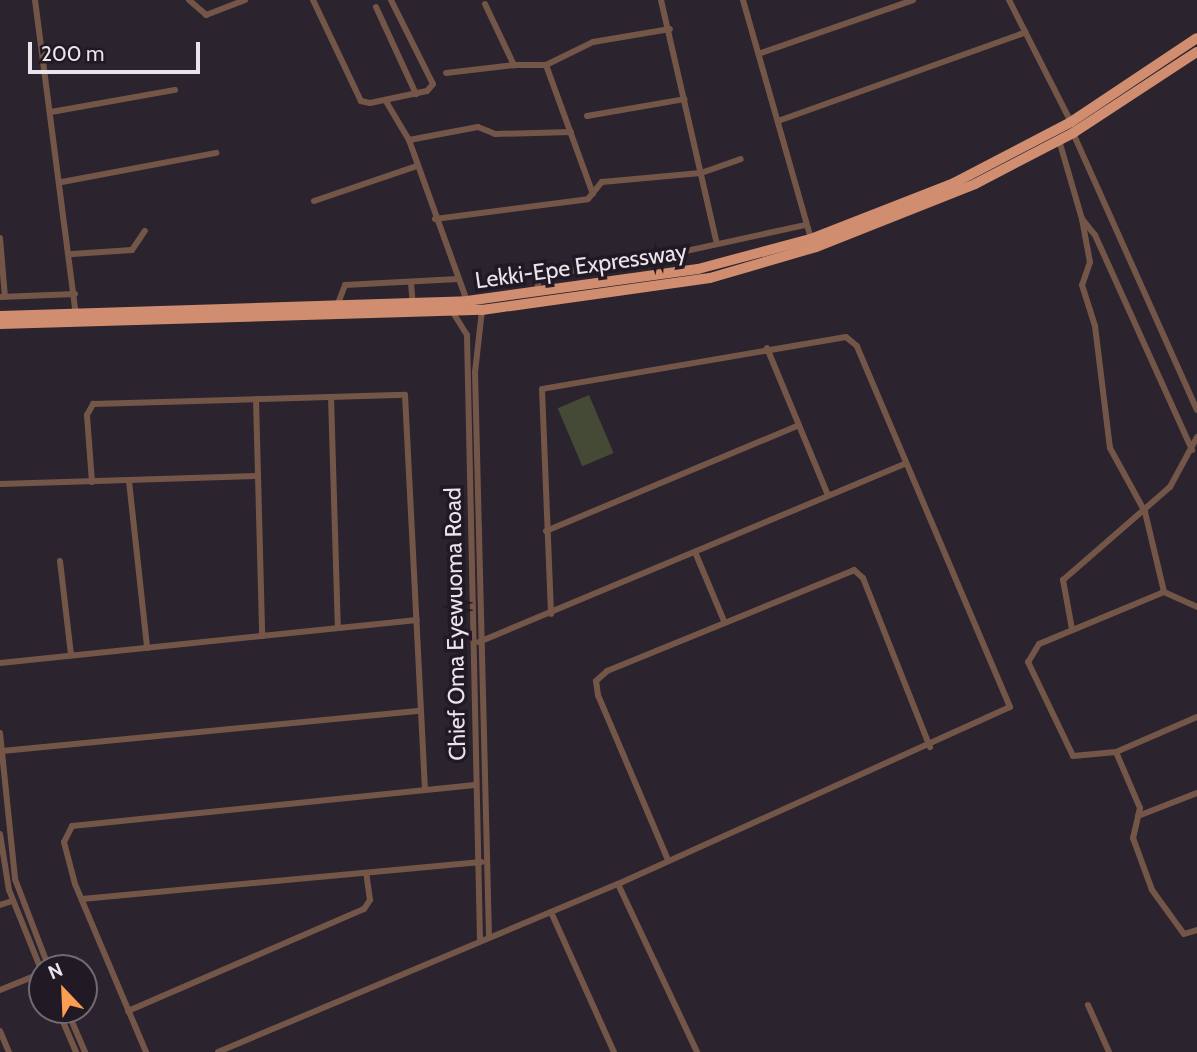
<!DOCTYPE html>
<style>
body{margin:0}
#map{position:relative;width:1197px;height:1052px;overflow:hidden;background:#2b232d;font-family:Cabin,sans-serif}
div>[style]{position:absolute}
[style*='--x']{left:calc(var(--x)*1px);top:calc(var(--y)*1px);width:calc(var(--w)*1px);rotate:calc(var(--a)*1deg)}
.green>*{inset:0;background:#444a36;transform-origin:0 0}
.minor>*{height:6px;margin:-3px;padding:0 3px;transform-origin:3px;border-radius:3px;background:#745649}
.trunk>*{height:10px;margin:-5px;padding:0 5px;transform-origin:5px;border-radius:5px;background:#d08d6f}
span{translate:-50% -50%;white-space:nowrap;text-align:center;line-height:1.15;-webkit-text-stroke:7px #211923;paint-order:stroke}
.street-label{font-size:23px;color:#eae4eb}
.north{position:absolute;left:28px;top:954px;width:70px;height:70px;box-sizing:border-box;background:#211923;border:2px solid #716a73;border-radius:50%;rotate:337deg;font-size:19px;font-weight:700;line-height:28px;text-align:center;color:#eae4eb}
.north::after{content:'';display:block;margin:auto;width:24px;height:32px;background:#fb9e52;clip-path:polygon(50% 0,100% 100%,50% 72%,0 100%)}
.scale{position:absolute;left:28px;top:42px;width:172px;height:32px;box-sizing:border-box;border:4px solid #eae4eb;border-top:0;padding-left:9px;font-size:21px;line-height:24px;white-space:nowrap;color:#eae4eb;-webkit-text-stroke:5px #211923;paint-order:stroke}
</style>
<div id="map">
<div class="green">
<div style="left:589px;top:395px;width:63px;height:34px;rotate:67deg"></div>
</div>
<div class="minor">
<div style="--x:35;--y:0;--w:317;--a:82.6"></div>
<div style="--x:189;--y:0;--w:23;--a:41"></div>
<div style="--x:206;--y:15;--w:42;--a:-21"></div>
<div style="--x:313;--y:0;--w:112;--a:64.6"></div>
<div style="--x:361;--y:101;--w:9;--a:13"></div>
<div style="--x:370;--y:103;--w:58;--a:-11.9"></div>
<div style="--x:427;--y:91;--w:9;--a:-49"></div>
<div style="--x:433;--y:84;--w:94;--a:-116.6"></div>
<div style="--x:661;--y:0;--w:250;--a:77.1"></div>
<div style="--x:743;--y:0;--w:248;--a:74.1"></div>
<div style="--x:1009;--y:0;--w:137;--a:63.1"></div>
<div style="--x:485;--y:4;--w:68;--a:64.6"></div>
<div style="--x:514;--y:65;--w:32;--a:0"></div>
<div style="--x:546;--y:65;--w:52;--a:-26.1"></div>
<div style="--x:593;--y:42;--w:78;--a:-9.6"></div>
<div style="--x:376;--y:7;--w:96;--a:65.3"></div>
<div style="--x:761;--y:53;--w:161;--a:-19.2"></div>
<div style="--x:546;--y:65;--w:137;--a:70"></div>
<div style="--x:446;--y:73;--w:68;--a:-6.7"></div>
<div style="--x:387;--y:103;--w:43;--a:59.3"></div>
<div style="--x:409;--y:140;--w:171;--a:70.2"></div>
<div style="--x:51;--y:112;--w:126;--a:-10.1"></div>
<div style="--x:587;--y:116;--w:99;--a:-9.8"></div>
<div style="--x:778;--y:121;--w:263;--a:-19.7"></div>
<div style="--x:1073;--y:133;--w:303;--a:65.9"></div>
<div style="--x:409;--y:140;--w:70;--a:-10.7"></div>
<div style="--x:478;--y:127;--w:18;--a:22"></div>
<div style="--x:495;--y:134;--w:76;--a:-1.5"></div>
<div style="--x:1059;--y:140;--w:82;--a:73.8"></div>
<div style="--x:1082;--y:219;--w:21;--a:51"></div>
<div style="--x:1095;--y:235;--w:236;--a:65.7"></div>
<div style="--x:62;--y:182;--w:157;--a:-10.7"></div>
<div style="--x:314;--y:201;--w:109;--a:-18.8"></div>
<div style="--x:435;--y:219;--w:154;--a:-7.4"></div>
<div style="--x:588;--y:199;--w:22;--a:-51"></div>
<div style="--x:602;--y:182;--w:99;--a:-5.2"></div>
<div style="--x:701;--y:173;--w:42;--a:-19.3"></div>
<div style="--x:1082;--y:219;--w:44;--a:79.5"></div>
<div style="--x:1090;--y:262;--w:24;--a:109"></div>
<div style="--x:1082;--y:285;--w:43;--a:72.4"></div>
<div style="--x:1095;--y:326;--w:123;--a:83"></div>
<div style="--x:1110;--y:448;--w:73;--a:61.3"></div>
<div style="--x:1145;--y:512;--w:82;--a:76.6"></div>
<div style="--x:1164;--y:592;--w:36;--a:24"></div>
<div style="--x:0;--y:238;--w:59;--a:85.2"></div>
<div style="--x:72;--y:254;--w:60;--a:-3.8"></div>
<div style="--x:132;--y:250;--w:23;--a:-56"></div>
<div style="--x:411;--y:283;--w:21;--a:85"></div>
<div style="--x:537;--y:293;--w:19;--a:-84"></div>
<div style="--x:539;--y:274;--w:78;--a:-5.9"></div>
<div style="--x:617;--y:266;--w:192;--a:-12.3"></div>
<div style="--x:0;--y:297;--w:75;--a:-2.3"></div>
<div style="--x:337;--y:306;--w:22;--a:-69"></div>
<div style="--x:345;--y:285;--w:113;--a:-3"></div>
<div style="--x:482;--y:310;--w:62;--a:96.4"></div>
<div style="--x:475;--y:372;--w:564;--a:88.58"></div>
<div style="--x:452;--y:311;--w:28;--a:58"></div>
<div style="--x:467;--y:335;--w:605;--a:88.77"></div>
<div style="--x:767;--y:348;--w:159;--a:67.5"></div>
<div style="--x:331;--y:397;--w:230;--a:88.3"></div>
<div style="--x:256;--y:399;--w:237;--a:88.5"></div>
<div style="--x:129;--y:481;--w:168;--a:83.8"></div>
<div style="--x:92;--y:482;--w:67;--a:-94.3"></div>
<div style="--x:87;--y:415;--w:13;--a:-61"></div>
<div style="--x:93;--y:404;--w:312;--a:-1.7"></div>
<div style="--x:405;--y:395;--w:395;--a:87.1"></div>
<div style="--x:0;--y:484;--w:257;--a:-1.8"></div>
<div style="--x:546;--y:531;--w:274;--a:-22.7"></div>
<div style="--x:695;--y:552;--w:75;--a:67.2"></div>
<div style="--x:60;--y:561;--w:95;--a:83.3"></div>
<div style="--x:1164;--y:592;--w:135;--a:157.4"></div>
<div style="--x:1039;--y:644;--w:21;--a:121"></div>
<div style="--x:1028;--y:662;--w:104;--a:64.4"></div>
<div style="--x:1073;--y:756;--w:43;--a:-5.3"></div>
<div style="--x:1116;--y:752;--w:88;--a:-23.4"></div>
<div style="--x:1072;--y:629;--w:50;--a:-100.4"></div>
<div style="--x:1063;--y:580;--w:142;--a:-41"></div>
<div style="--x:1170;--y:487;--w:57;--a:-61.6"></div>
<div style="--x:479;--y:642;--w:463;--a:-22.7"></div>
<div style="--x:0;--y:663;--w:419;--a:-5.9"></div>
<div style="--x:0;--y:733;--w:147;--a:84.1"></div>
<div style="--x:15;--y:879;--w:95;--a:69.1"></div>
<div style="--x:2;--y:751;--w:420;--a:-5.5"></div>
<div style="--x:1116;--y:752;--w:61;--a:66.8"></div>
<div style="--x:1140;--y:808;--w:31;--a:103"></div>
<div style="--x:1133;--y:838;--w:55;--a:69.9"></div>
<div style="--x:1152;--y:890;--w:54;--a:54"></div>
<div style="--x:1184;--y:934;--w:14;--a:-17"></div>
<div style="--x:1138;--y:816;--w:63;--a:-21.3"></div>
<div style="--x:0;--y:834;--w:57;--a:80.9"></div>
<div style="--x:9;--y:890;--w:88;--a:68.1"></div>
<div style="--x:668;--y:860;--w:179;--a:-113"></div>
<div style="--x:598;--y:695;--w:14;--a:-98"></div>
<div style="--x:596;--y:681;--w:15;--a:-42"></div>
<div style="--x:607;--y:671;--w:267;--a:-22.2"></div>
<div style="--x:854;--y:570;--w:12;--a:42"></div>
<div style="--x:863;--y:578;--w:182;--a:68.4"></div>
<div style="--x:618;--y:884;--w:186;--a:64.8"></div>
<div style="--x:82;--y:899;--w:401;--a:-5.3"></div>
<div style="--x:0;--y:905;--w:13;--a:-18"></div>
<div style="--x:551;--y:912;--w:154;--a:65.8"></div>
<div style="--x:0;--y:990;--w:45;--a:-22"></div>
<div style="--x:1088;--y:1005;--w:51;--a:65.9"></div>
<div style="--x:58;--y:1010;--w:46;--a:66.8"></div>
<div style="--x:67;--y:1010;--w:46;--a:66.8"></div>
<div style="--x:128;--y:1011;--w:257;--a:-23.4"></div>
<div style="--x:364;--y:909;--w:11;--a:-56"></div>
<div style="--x:370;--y:900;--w:27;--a:-98"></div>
<div style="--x:0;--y:1031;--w:23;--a:67"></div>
<div style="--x:146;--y:1052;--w:182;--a:-112.9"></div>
<div style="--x:75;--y:884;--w:43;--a:-104.7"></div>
<div style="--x:64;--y:842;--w:18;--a:-63"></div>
<div style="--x:72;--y:826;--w:405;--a:-5.8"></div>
<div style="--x:218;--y:1052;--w:434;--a:-22.8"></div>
<div style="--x:618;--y:884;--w:430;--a:-24.3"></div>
<div style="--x:1010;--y:707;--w:392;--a:-113"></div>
<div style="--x:857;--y:346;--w:14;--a:-141"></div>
<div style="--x:846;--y:337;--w:308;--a:170.3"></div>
<div style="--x:542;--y:389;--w:225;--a:87.7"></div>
</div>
<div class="trunk">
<div style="--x:0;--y:316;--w:467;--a:-1.8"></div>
<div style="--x:467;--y:301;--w:233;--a:-7.9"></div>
<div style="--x:698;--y:269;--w:117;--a:-14.9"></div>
<div style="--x:811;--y:239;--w:154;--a:-21.4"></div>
<div style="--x:954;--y:183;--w:132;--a:-27.5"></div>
<div style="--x:1071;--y:122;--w:151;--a:-33.7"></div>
<div style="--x:0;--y:324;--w:482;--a:-1.7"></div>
<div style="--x:482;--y:310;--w:230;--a:-8"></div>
<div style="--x:710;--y:278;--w:110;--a:-16.3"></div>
<div style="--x:816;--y:247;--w:171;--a:-21.6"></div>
<div style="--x:975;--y:184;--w:110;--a:-27.5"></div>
<div style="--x:1073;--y:133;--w:148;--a:-33.2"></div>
</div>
<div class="street-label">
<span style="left:581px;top:266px;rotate:-8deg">Lekki-Epe Expressway</span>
<span style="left:455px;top:624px;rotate:-91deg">Chief Oma Eyewuoma Road</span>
</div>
<div class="north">N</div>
<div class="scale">200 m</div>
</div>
